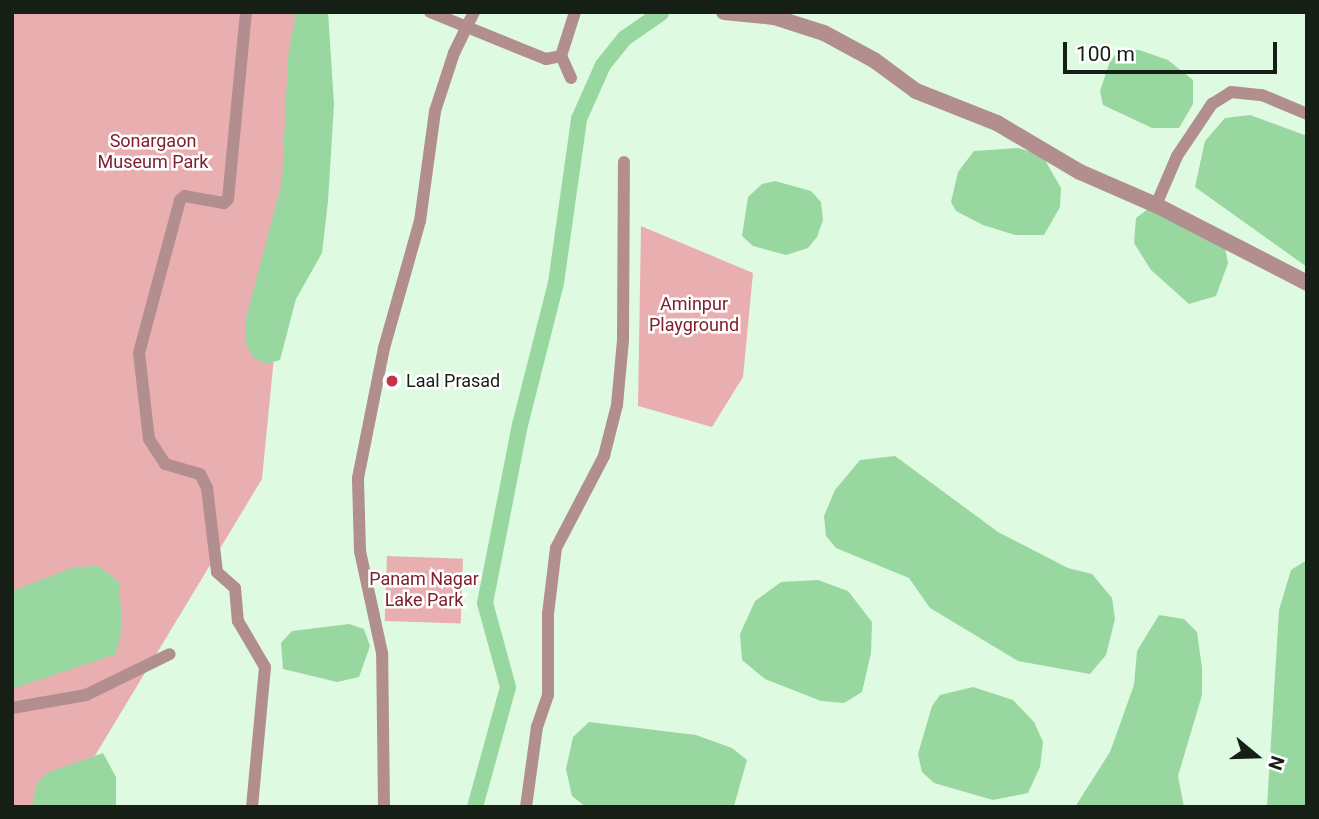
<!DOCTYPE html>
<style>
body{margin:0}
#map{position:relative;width:1319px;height:819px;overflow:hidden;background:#defbe1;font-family:Roboto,sans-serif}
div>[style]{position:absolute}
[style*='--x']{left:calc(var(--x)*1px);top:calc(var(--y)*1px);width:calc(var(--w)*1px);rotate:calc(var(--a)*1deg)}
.green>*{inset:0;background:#e9afb0;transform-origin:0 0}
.water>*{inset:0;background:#98d79f}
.canal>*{height:16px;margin:-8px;padding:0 8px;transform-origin:8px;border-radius:8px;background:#98d79f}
.minor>*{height:12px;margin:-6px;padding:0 6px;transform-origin:6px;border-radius:6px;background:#b38e8e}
.tertiary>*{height:16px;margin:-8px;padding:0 8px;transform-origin:8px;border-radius:8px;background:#b38e8e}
.dots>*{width:19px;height:19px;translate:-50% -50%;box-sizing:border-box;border:4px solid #fff;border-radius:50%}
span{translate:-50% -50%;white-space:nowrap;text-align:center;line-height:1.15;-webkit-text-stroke:5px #fff;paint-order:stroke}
.park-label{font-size:18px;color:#801f2d}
.poi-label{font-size:18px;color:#151f16}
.left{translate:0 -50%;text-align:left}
.frame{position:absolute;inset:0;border:14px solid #151f16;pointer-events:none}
.north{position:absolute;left:1221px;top:721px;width:70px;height:70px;-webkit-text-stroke:5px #fff;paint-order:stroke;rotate:109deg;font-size:19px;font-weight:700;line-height:28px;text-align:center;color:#151f16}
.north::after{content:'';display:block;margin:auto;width:24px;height:32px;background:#151f16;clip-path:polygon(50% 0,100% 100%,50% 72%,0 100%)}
.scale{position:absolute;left:1063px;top:42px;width:214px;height:32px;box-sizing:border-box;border:4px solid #151f16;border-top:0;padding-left:9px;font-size:21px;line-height:24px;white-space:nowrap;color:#151f16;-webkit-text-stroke:5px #fff;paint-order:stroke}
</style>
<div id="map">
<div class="green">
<div style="clip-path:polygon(12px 12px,308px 12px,262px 479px,64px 807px,12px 807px)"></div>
<div style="clip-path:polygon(641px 226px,753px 273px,743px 377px,712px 427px,638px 406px)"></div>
<div style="left:387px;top:556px;width:76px;height:65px;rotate:2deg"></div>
</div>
<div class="water">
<div style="clip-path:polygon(296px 12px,328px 12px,334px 104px,328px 201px,322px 253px,296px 299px,280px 360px,266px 364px,253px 357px,246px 344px,246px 318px,282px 182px,288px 56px)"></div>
<div style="clip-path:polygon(1139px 50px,1168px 60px,1193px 80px,1193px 104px,1179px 128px,1152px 128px,1103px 105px,1100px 91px,1110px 61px,1119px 51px)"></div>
<div style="clip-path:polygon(1250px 115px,1307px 136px,1307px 267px,1195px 187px,1205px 141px,1225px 118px)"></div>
<div style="clip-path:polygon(1018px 148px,1042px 155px,1061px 188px,1060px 207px,1044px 235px,1015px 235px,983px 225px,956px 211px,951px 202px,958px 172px,974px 151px)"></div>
<div style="clip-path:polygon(775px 181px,811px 191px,821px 202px,823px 220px,817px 237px,808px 248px,786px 255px,753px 246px,742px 236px,748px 197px,762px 184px)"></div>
<div style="clip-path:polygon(1152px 206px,1224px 243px,1228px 263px,1216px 296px,1189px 304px,1151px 270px,1134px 243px,1136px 218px)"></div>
<div style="clip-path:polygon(895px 456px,998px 532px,1068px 568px,1092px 574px,1112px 598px,1115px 619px,1106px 655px,1090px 674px,1018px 661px,930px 608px,909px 578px,836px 548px,826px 536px,824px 516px,835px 490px,860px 460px)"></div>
<div style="clip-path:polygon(1307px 560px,1307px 807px,1267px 807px,1279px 610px,1291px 570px)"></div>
<div style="clip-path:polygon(99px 566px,119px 582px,122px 627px,116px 654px,12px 689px,12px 591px,74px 567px)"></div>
<div style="clip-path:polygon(818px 580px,848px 591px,872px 622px,871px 653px,862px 692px,844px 703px,821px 701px,765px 679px,742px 660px,740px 634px,755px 601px,781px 582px)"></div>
<div style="clip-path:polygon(1159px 615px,1184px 619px,1197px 632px,1202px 668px,1202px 695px,1178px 776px,1184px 807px,1075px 807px,1110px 752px,1134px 685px,1137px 651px)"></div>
<div style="clip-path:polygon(349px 624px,364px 629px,370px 646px,359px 677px,337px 682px,283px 669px,281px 643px,292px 631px)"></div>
<div style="clip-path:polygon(973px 687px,1013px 700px,1034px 722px,1043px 742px,1040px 767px,1028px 793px,993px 800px,934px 783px,922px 772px,918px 754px,932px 706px,940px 695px)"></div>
<div style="clip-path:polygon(589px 722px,696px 735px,732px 748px,747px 760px,734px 806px,586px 807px,572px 796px,566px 769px,573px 737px)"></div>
<div style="clip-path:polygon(103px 753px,116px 777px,116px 807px,32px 807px,37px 782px,49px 772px)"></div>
</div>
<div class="canal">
<div style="--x:475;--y:807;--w:124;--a:-74.6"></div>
<div style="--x:508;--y:687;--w:87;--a:-105.3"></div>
<div style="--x:485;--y:603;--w:181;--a:-78.9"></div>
<div style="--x:520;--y:425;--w:146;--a:-75.8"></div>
<div style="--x:556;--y:283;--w:166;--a:-82"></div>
<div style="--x:579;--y:119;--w:59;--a:-66"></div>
<div style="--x:603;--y:65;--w:35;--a:-51"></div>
<div style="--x:625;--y:38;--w:44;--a:-34.8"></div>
</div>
<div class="minor">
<div style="--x:246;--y:12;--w:188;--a:95.5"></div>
<div style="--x:228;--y:199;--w:6;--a:135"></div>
<div style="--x:224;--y:203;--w:40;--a:-170"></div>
<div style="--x:185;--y:196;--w:6;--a:141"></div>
<div style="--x:180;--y:200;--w:158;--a:105"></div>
<div style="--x:139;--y:353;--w:87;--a:83.4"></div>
<div style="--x:149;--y:439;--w:30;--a:57"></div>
<div style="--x:165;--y:464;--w:36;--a:16"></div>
<div style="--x:200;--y:474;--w:16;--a:63"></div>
<div style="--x:207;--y:488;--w:85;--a:83.2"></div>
<div style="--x:217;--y:572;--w:24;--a:42"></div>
<div style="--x:235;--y:588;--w:33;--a:85"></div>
<div style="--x:238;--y:621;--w:53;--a:59.6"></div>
<div style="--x:265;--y:667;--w:141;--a:95.3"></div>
<div style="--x:430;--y:12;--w:125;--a:22.1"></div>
<div style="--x:546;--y:59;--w:15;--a:-11"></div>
<div style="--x:571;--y:78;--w:24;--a:-114"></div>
<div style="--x:561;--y:56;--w:46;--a:-72.3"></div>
<div style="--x:1156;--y:205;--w:53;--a:-66.8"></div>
<div style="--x:1177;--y:156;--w:63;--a:-56.1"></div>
<div style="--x:1212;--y:104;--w:22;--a:-32"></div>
<div style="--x:1231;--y:92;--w:31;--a:6"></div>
<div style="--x:1262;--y:95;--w:49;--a:22.9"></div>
<div style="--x:12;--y:708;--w:75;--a:-10"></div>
<div style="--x:86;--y:695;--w:93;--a:-26"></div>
<div style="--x:384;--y:807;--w:154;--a:-90.7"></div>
<div style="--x:382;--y:653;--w:104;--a:-102.2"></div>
<div style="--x:360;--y:551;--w:73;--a:-91.6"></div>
<div style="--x:358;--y:478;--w:133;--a:-78.7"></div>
<div style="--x:384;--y:348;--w:132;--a:-74.2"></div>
<div style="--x:420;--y:221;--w:111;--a:-82.2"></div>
<div style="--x:435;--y:111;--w:61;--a:-71.9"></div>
<div style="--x:454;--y:53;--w:46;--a:-64"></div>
<div style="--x:526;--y:807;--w:81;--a:-82.2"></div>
<div style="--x:537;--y:727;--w:34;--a:-71"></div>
<div style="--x:548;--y:695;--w:81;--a:-90"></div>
<div style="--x:548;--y:614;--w:66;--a:-83.1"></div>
<div style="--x:556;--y:548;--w:104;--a:-62.4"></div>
<div style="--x:604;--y:456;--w:53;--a:-75.7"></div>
<div style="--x:617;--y:405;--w:65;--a:-84.7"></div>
<div style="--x:623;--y:340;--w:178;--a:-89.7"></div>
</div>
<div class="tertiary">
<div style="--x:724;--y:12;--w:50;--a:5.7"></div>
<div style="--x:774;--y:17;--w:52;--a:17.7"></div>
<div style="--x:824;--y:33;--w:57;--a:28.4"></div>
<div style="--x:874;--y:60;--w:52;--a:36.4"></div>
<div style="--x:916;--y:91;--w:87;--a:21.6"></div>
<div style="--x:997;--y:123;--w:96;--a:30.6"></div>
<div style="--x:1080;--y:172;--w:83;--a:23.5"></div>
<div style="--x:1156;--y:205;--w:170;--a:27.3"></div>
</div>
<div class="dots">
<div style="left:392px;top:381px;background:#c43448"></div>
</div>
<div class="park-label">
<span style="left:153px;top:152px">Sonargaon<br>Museum Park</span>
<span style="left:694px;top:315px">Aminpur<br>Playground</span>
<span style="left:424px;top:590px">Panam Nagar<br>Lake Park</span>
</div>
<div class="poi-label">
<span class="left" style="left:406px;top:381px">Laal Prasad</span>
</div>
<div class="frame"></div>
<div class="north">N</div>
<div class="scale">100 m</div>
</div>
